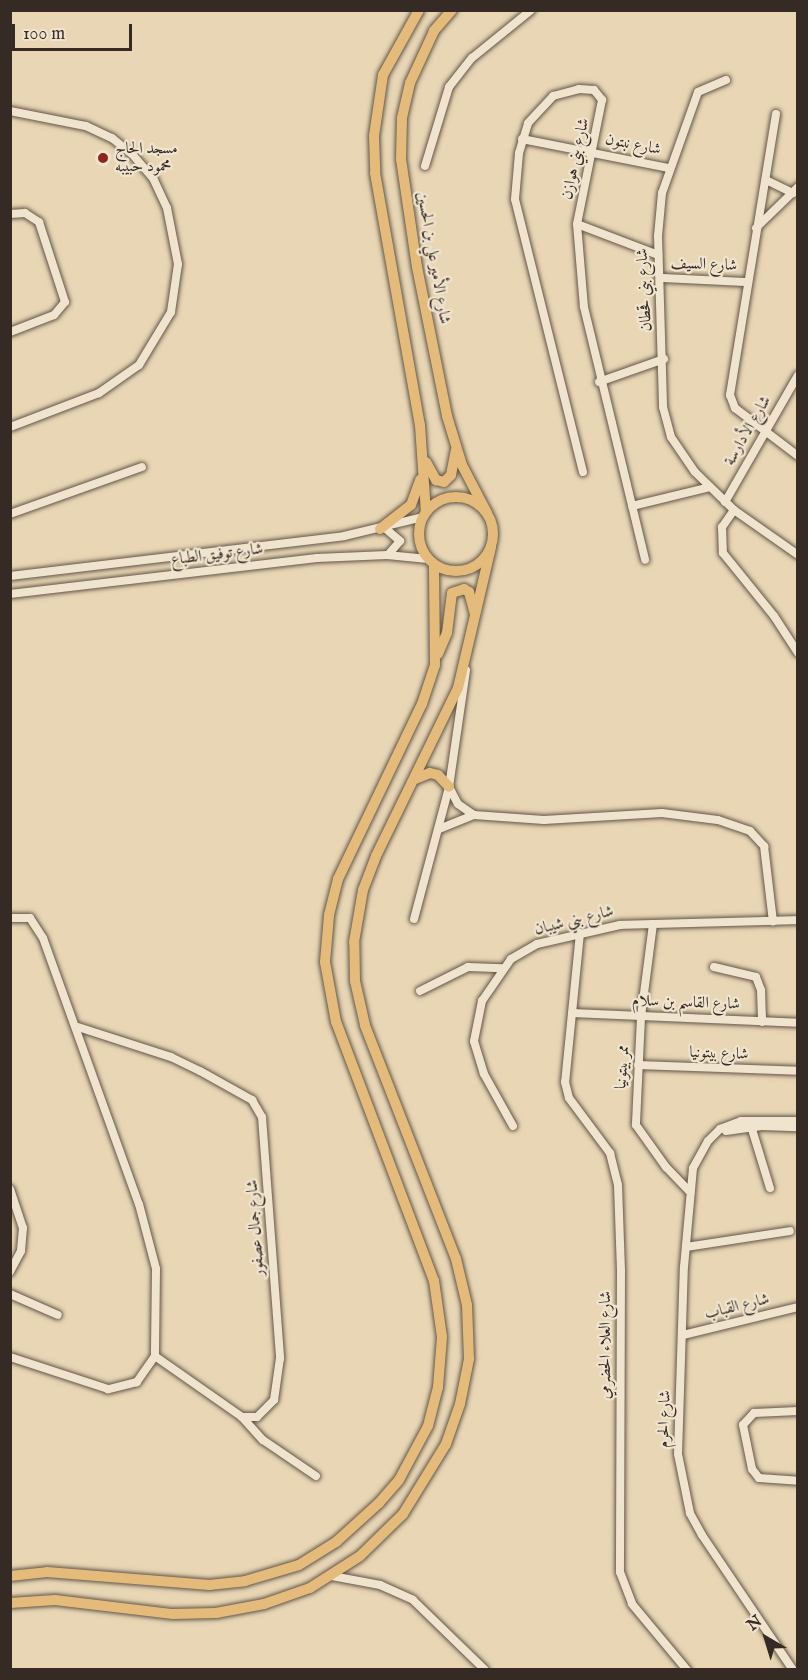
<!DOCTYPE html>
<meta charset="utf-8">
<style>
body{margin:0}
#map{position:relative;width:808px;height:1680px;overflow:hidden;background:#e8d6b5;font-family:"IM FELL English",Amiri,serif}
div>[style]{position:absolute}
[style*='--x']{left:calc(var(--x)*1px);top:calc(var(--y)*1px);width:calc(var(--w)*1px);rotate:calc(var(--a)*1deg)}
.roads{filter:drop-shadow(0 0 2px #625648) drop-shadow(0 0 2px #625648)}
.minor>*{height:8px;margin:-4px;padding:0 4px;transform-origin:4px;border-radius:4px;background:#f0e4cf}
.major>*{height:10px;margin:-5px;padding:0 5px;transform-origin:5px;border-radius:5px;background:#e4bb7a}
.major>.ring{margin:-5px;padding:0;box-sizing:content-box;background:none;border:10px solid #e4bb7a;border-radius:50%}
.dots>*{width:16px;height:16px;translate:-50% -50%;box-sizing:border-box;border:3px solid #f0e4cf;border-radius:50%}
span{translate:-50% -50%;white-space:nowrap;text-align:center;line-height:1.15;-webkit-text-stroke:4.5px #f0e4cf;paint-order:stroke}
.street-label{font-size:16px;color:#362b24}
.poi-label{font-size:16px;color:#362b24}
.left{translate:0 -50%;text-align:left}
.frame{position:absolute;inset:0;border:12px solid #362b24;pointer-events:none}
.north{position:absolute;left:736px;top:1608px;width:60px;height:60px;-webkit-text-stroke:4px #f0e4cf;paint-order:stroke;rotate:322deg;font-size:16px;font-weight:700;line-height:24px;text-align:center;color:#362b24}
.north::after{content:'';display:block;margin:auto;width:21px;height:27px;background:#362b24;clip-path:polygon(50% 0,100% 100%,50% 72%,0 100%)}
.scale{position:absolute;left:12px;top:24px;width:120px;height:27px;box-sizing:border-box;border:3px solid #362b24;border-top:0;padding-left:8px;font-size:18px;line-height:21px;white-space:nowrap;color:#362b24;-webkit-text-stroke:4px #f0e4cf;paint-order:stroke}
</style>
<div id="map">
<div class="roads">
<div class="minor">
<div style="--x:726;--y:80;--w:30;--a:157"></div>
<div style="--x:698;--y:92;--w:107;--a:109.6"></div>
<div style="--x:662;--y:193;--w:43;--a:95.3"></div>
<div style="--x:658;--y:236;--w:171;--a:88.3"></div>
<div style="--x:663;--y:407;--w:31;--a:75"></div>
<div style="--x:671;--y:437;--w:42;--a:55.6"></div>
<div style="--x:695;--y:472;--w:54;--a:44.3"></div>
<div style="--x:734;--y:510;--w:78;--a:35.1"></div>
<div style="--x:10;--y:111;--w:77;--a:11.2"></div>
<div style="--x:86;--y:126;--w:29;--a:25"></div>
<div style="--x:112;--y:138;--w:26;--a:39"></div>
<div style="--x:132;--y:154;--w:32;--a:49"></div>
<div style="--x:153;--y:178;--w:33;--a:65"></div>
<div style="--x:167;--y:208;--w:57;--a:78.9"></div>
<div style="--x:178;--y:264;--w:49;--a:98.3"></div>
<div style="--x:171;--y:312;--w:62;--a:121.1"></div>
<div style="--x:139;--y:365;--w:49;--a:145"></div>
<div style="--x:99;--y:393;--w:95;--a:159.1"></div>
<div style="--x:776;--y:114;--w:285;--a:99.3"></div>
<div style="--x:730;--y:395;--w:14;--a:69"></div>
<div style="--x:735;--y:408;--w:79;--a:37.3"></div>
<div style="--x:522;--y:139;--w:150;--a:11.2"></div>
<div style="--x:425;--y:166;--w:83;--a:-73.1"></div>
<div style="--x:449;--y:87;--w:37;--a:-52"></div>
<div style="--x:472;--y:58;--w:76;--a:-39.1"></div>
<div style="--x:766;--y:180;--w:30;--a:26"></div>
<div style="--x:10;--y:214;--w:15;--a:-4"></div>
<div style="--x:25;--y:213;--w:17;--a:33"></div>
<div style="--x:39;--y:222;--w:84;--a:72"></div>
<div style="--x:65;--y:302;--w:17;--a:130"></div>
<div style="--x:54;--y:315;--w:47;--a:158.9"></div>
<div style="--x:577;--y:224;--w:87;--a:20.9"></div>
<div style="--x:756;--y:228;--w:59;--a:-44.3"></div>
<div style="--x:662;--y:278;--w:84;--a:2.7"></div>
<div style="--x:599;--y:382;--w:69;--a:-19.5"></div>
<div style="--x:583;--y:472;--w:281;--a:-104"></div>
<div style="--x:515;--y:199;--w:46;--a:-85"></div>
<div style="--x:519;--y:153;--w:31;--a:-73"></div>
<div style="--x:528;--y:123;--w:37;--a:-47"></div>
<div style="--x:553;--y:96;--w:27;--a:-15"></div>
<div style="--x:579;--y:89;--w:15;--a:4"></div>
<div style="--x:594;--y:90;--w:13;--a:51"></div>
<div style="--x:602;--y:100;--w:126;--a:101.4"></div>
<div style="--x:577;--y:224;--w:83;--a:85.2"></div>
<div style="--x:584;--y:307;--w:260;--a:76.4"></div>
<div style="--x:725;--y:502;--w:146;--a:-60.1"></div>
<div style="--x:632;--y:506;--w:80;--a:-13.7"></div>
<div style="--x:734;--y:510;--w:21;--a:125"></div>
<div style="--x:722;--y:527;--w:26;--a:88"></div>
<div style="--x:723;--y:553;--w:81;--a:51"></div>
<div style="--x:774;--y:616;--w:44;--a:57"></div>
<div style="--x:10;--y:514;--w:140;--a:-19.6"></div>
<div style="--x:385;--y:528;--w:20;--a:41"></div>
<div style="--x:400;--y:541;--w:18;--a:131"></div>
<div style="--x:10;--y:576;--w:336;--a:-6.8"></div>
<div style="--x:344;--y:536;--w:81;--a:-13.5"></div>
<div style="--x:10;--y:594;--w:309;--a:-6.7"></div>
<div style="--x:317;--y:558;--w:70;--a:-2.5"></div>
<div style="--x:387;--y:555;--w:41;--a:5.6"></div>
<div style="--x:449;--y:787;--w:19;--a:62"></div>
<div style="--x:458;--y:804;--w:19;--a:35"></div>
<div style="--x:474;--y:815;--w:70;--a:4.1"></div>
<div style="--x:544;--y:820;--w:118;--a:-3.4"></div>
<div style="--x:662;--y:813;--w:56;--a:7.1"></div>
<div style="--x:718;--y:820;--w:34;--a:19"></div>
<div style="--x:750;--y:831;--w:21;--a:47"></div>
<div style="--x:764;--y:846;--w:76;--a:83.2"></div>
<div style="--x:439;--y:829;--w:38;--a:-22"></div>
<div style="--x:10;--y:918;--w:20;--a:0"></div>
<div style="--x:30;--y:918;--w:24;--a:57"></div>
<div style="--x:43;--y:938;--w:283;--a:70.2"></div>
<div style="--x:139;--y:1204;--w:67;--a:75.3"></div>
<div style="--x:156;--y:1269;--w:87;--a:90.7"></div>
<div style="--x:155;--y:1356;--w:32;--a:125"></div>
<div style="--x:137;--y:1382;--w:30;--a:166"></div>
<div style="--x:108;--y:1389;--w:103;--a:-161.9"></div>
<div style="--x:414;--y:919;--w:137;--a:-75.1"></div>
<div style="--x:449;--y:787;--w:118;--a:-81.7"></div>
<div style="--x:653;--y:924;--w:94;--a:97.4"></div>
<div style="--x:641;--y:1017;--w:108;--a:92.7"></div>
<div style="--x:636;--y:1125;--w:52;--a:54.5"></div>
<div style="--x:666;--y:1167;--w:35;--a:46"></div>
<div style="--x:580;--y:933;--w:150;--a:95.7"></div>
<div style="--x:565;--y:1082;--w:16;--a:76"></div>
<div style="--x:569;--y:1098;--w:69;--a:53.3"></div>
<div style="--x:610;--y:1153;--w:33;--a:76"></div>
<div style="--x:618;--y:1185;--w:85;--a:88"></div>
<div style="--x:621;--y:1270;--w:302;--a:90.2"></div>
<div style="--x:620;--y:1572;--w:34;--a:69"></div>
<div style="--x:632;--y:1604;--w:86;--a:50.2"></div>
<div style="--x:714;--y:967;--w:43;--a:13.4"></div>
<div style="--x:756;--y:977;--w:14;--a:69"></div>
<div style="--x:761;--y:990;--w:32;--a:88"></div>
<div style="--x:420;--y:991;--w:54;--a:-26.6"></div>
<div style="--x:468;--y:967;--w:34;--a:2"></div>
<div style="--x:572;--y:1013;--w:226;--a:2.5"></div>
<div style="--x:78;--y:1027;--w:98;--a:17.9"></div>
<div style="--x:171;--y:1057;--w:32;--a:26"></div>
<div style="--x:200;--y:1071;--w:60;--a:29.1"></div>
<div style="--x:252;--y:1100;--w:20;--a:60"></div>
<div style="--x:262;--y:1117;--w:242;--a:85.7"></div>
<div style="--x:280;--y:1358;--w:42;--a:98.1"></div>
<div style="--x:274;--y:1400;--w:24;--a:135"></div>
<div style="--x:257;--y:1417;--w:15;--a:180"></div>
<div style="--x:242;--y:1417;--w:106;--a:-145"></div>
<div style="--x:638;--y:1065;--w:160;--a:2.1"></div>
<div style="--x:513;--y:1126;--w:60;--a:-119.1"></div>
<div style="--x:484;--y:1074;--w:34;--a:-107"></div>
<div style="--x:474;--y:1041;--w:41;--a:-78.7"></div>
<div style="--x:482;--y:1001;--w:51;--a:-55.4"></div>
<div style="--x:511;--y:959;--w:30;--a:-30"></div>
<div style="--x:537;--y:944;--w:85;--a:-12.9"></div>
<div style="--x:620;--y:925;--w:178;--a:-1.6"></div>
<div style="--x:751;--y:1126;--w:65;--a:73"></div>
<div style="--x:726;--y:1131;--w:36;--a:-8"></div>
<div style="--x:762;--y:1126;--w:36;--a:2"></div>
<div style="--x:10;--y:1189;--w:41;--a:71.6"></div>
<div style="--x:23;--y:1228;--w:23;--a:95"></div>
<div style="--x:21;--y:1251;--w:24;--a:118"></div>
<div style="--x:686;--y:1247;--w:105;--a:-8.7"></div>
<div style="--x:10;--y:1294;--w:52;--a:23.6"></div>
<div style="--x:683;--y:1335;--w:118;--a:-13.7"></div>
<div style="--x:798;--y:1411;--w:44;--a:177.4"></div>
<div style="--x:754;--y:1413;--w:16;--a:133"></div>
<div style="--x:743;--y:1425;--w:45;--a:78.4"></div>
<div style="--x:752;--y:1469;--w:11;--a:52"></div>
<div style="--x:759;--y:1478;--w:39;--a:4"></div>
<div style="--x:242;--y:1417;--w:31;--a:48"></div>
<div style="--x:263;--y:1440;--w:64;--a:34.2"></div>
<div style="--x:332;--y:1576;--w:49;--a:10.6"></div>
<div style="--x:380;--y:1585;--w:36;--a:24"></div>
<div style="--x:413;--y:1600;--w:100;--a:44.2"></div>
<div style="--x:793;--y:1670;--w:163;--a:-124"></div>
<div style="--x:702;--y:1535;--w:25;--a:-119"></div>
<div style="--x:690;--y:1513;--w:60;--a:-101.5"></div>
<div style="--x:678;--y:1454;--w:187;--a:-88.2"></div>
<div style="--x:684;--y:1267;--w:99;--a:-84.8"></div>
<div style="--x:693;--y:1168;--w:31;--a:-61"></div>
<div style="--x:708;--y:1141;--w:17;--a:-45"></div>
<div style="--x:720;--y:1129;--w:22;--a:-21"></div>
<div style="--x:741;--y:1121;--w:57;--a:0"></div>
</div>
<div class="major">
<div style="--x:419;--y:10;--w:74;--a:119"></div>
<div style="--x:383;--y:75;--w:62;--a:98.4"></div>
<div style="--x:374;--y:136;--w:37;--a:88"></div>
<div style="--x:375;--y:173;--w:256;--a:79.9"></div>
<div style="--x:420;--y:425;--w:87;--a:86.1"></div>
<div style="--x:452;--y:10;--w:28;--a:131"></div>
<div style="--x:434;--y:31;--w:57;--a:114.8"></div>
<div style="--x:410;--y:83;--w:36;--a:103"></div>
<div style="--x:402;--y:118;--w:41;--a:91.4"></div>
<div style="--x:401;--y:159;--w:109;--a:81.6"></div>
<div style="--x:417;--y:267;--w:152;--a:78.6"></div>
<div style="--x:447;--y:416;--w:51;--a:73"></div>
<div style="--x:462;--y:465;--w:54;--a:62.5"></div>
<div style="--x:426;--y:462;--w:21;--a:61"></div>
<div style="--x:436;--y:480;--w:8;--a:14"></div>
<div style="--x:444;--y:482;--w:10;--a:-45"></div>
<div style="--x:451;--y:475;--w:25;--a:-79"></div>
<div class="ring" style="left:419px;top:497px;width:64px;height:64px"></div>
<div style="--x:380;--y:529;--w:39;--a:-38"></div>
<div style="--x:411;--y:505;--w:27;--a:-70"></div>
<div style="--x:438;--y:654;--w:23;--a:-67"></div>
<div style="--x:447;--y:633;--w:40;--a:-82.9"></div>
<div style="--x:452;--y:593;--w:13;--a:-18"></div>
<div style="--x:464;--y:589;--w:6;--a:31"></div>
<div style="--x:469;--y:592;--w:23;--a:75"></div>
<div style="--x:415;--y:779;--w:16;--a:-22"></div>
<div style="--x:430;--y:773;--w:8;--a:14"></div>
<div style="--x:438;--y:775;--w:16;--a:47"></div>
<div style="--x:10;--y:1576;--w:37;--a:-6"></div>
<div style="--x:47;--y:1572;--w:163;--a:4.6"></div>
<div style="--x:209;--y:1585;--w:36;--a:-6"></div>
<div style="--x:245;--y:1581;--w:56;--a:-16.5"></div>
<div style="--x:299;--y:1565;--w:44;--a:-31.9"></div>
<div style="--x:336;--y:1542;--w:58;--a:-42.2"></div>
<div style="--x:379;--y:1503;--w:30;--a:-49"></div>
<div style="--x:399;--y:1480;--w:61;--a:-61.8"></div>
<div style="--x:428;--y:1426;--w:40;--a:-75.6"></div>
<div style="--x:438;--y:1387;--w:50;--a:-85.4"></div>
<div style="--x:442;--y:1337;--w:57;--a:-98.1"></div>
<div style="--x:434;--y:1281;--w:277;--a:-110.7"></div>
<div style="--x:336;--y:1022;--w:61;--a:-100.4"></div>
<div style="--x:325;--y:962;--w:47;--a:-85.1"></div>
<div style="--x:329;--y:915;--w:37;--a:-76"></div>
<div style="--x:338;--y:879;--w:194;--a:-64.4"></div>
<div style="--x:422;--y:704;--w:41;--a:-71.6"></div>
<div style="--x:435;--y:665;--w:100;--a:-90.6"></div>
<div style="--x:10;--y:1603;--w:45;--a:-3.8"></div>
<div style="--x:55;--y:1600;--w:119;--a:6.8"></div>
<div style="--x:173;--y:1614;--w:43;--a:-1.3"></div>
<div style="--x:216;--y:1613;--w:49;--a:-10.6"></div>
<div style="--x:264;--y:1604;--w:49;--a:-19.2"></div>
<div style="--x:310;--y:1588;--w:59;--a:-32.6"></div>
<div style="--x:360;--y:1556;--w:60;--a:-44.3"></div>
<div style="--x:403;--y:1514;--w:82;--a:-58.4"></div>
<div style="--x:446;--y:1444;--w:42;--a:-70.7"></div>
<div style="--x:460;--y:1404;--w:46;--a:-78.7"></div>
<div style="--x:469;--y:1359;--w:54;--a:-92.1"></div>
<div style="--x:467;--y:1305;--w:47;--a:-103.4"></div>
<div style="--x:456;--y:1259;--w:251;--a:-111.3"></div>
<div style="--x:365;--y:1025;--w:45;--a:-102.8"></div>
<div style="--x:355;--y:981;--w:39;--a:-91"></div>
<div style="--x:354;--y:942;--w:53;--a:-80.2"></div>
<div style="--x:363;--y:890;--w:36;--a:-69"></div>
<div style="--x:376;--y:856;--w:187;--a:-64"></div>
<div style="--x:458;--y:688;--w:145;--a:-76.8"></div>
</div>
</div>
<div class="dots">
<div style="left:103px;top:158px;background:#8f2418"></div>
</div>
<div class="street-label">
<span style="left:633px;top:145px;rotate:11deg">شارع نبتون</span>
<span style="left:576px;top:159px;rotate:-78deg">شارع بني هوازن</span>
<span style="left:433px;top:258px;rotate:80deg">شارع الأمير علي بن الحسين</span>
<span style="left:704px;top:265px;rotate:2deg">شارع السيف</span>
<span style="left:645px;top:290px;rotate:-93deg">شارع بني قحطان</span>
<span style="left:748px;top:431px;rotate:-60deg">شارع الأدارسة</span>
<span style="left:217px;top:555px;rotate:-7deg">شارع توفيق الطباع</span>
<span style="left:574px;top:921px;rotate:-14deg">شارع بني شيبان</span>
<span style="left:686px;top:1003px;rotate:2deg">شارع القاسم بن سلام</span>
<span style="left:719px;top:1054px;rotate:2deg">شارع بيتونيا</span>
<span style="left:623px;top:1067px;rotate:-86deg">ممر بيتونيا</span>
<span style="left:256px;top:1228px;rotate:-94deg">شارع جمال عصفور</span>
<span style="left:737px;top:1307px;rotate:-14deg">شارع القباب</span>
<span style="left:606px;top:1345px;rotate:-90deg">شارع العلاء الحضرمي</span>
<span style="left:665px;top:1419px;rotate:-88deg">شارع الحرم</span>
</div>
<div class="poi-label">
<span class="left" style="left:115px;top:158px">مسجد الحاج<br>محمود حبيبه</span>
</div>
<div class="frame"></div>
<div class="north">N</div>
<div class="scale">100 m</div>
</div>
